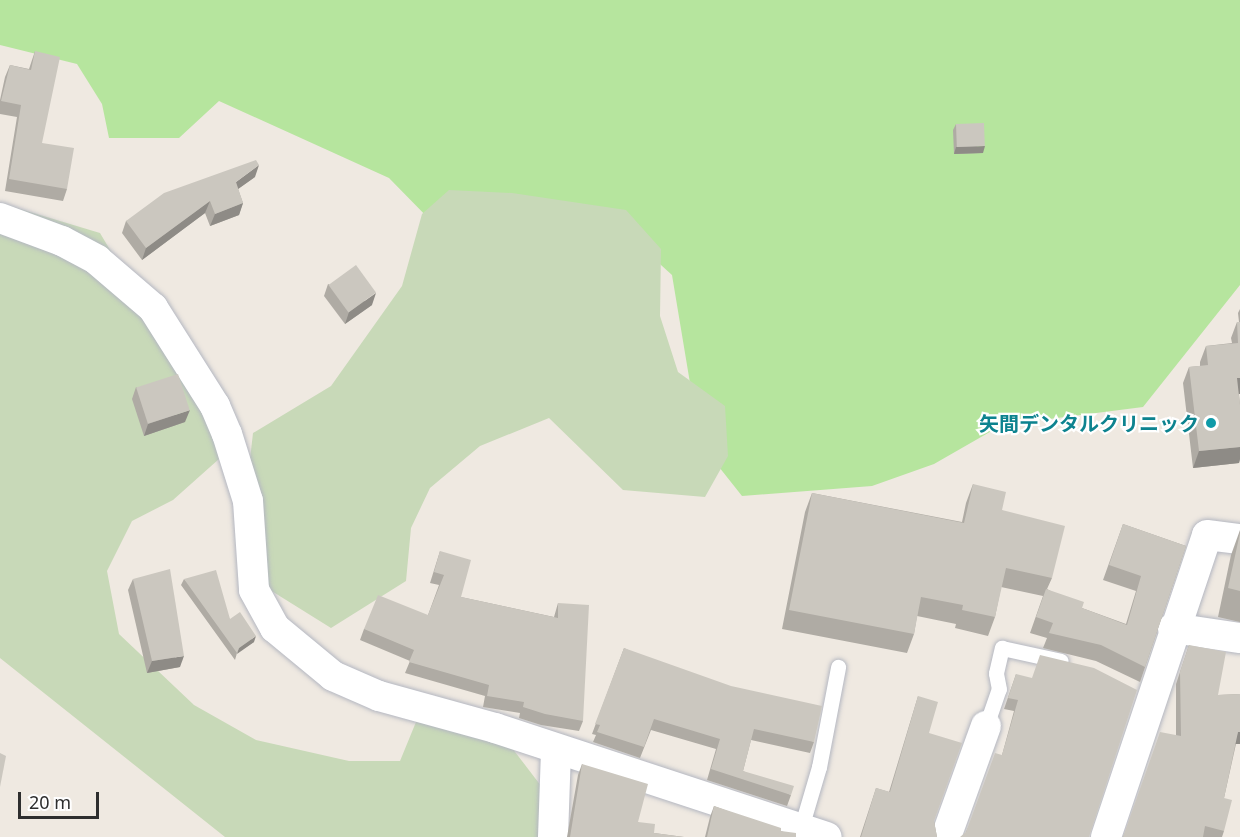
<!DOCTYPE html>
<meta charset="utf-8">
<style>
body{margin:0}
#map{position:relative;width:1240px;height:837px;overflow:hidden;background:#efe9e1;font-family:"Noto Sans","Noto Sans JP",sans-serif}
div>[style]{position:absolute}
[style*='--x']{left:calc(var(--x)*1px);top:calc(var(--y)*1px);width:calc(var(--w)*1px);rotate:calc(var(--a)*1deg)}
.green>*{inset:0;background:#b6e59e}
.cemetery>*{inset:0;background:#c8d9b8}
.roads{filter:drop-shadow(0 0 2px #b4b7c1) drop-shadow(0 0 2px #b4b7c1)}
.lane>*{height:15px;margin:-7.5px;padding:0 7.5px;transform-origin:7.5px;border-radius:7.5px;background:#fff}
.street>*{height:30px;margin:-15px;padding:0 15px;transform-origin:15px;border-radius:15px;background:#fff}
.wall>*{inset:0;background:#afaba4}
.shaded-wall>*{inset:0;background:#8e8b86}
.building>*{inset:0;background:#cbc7bf;transform-origin:0 0}
.dots>*{width:16px;height:16px;translate:-50% -50%;box-sizing:border-box;border:3px solid #fff;border-radius:50%}
span{translate:-50% -50%;white-space:nowrap;text-align:center;line-height:1.15;-webkit-text-stroke:4.5px #fff;paint-order:stroke}
.culture-label{font-size:20px;color:#0d838f;font-weight:700}
.right{translate:-100% -50%;text-align:right}
.scale{position:absolute;left:18px;top:792px;width:81px;height:27px;box-sizing:border-box;border:3px solid #2e2e2e;border-top:0;padding-left:8px;font-size:18px;line-height:21px;white-space:nowrap;color:#2e2e2e;-webkit-text-stroke:4px #fff;paint-order:stroke}
</style>
<div id="map">
<div class="green">
<div style="clip-path:polygon(0 0,1240px 0,1240px 285px,1143px 407px,1002px 425px,934px 464px,872px 486px,742px 496px,700px 443px,672px 275px,617px 225px,436px 226px,389px 178px,219px 101px,179px 138px,109px 138px,102px 104px,77px 64px,0 45px)"></div>
</div>
<div class="cemetery">
<div style="clip-path:polygon(449px 190px,512px 193px,626px 210px,661px 249px,660px 316px,678px 372px,725px 406px,728px 456px,705px 497px,623px 490px,549px 418px,480px 446px,430px 488px,411px 528px,406px 581px,331px 628px,251px 578px,240px 547px,253px 433px,331px 386px,402px 286px,422px 214px)"></div>
<div style="clip-path:polygon(0 203px,100px 233px,211px 420px,219px 459px,173px 500px,132px 521px,107px 571px,119px 634px,194px 705px,256px 740px,349px 761px,400px 761px,423px 705px,509px 744px,548px 795px,544px 837px,225px 837px,0 658px)"></div>
</div>
<div class="roads">
<div class="lane">
<div style="--x:986;--y:726;--w:39;--a:-71"></div>
<div style="--x:999;--y:689;--w:16;--a:-101"></div>
<div style="--x:996;--y:673;--w:26;--a:-77"></div>
<div style="--x:1002;--y:648;--w:60;--a:12.4"></div>
<div style="--x:801;--y:828;--w:64;--a:-73.6"></div>
<div style="--x:819;--y:767;--w:102;--a:-79.2"></div>
</div>
<div class="street">
<div style="--x:0;--y:218;--w:66;--a:20.4"></div>
<div style="--x:62;--y:241;--w:40;--a:28"></div>
<div style="--x:97;--y:260;--w:74;--a:40.6"></div>
<div style="--x:153;--y:308;--w:116;--a:57.7"></div>
<div style="--x:215;--y:406;--w:30;--a:67"></div>
<div style="--x:227;--y:434;--w:70;--a:72.6"></div>
<div style="--x:248;--y:501;--w:89;--a:86.1"></div>
<div style="--x:254;--y:590;--w:43;--a:61.1"></div>
<div style="--x:275;--y:628;--w:75;--a:39.6"></div>
<div style="--x:333;--y:676;--w:50;--a:23.5"></div>
<div style="--x:379;--y:696;--w:120;--a:15.4"></div>
<div style="--x:495;--y:728;--w:349;--a:18.2"></div>
<div style="--x:1173;--y:628;--w:68;--a:8.5"></div>
<div style="--x:553;--y:837;--w:86;--a:-88"></div>
<div style="--x:946;--y:837;--w:118;--a:-70.2"></div>
<div style="--x:1106;--y:837;--w:318;--a:-71.5"></div>
<div style="--x:1207;--y:535;--w:33;--a:7"></div>
</div>
</div>
<div class="wall">
<div style="clip-path:polygon(35px 51px,42px 143px,67px 189px,63px 201px,5px 191px,17px 117px,0 114px,0 100px,5px 77px,10px 65px,29px 69px)"></div>
<div style="clip-path:polygon(956px 124px,983px 153px,954px 154px,953px 130px)"></div>
<div style="clip-path:polygon(255px 177px,238px 189px,243px 203px,239px 215px,210px 226px,205px 213px,142px 260px,122px 233px,126px 221px)"></div>
<div style="clip-path:polygon(328px 284px,372px 305px,345px 324px,324px 296px)"></div>
<div style="clip-path:polygon(1240px 309px,1240px 394px,1239px 394px,1240px 405px,1240px 459px,1239px 463px,1193px 468px,1183px 383px,1189px 367px,1200px 366px,1200px 362px,1206px 346px,1232px 343px,1231px 338px,1237px 322px,1239px 322px,1238px 313px)"></div>
<div style="clip-path:polygon(136px 387px,185px 422px,144px 436px,132px 399px)"></div>
<div style="clip-path:polygon(973px 484px,1002px 510px,1052px 578px,1047px 589px,1082px 608px,1126px 624px,1136px 591px,1103px 580px,1123px 524px,1186px 546px,1140px 682px,1096px 661px,1043px 648px,1047px 638px,1030px 633px,1043px 596px,1001px 587px,995px 617px,988px 636px,955px 628px,956px 624px,917px 616px,914px 634px,907px 653px,782px 629px,805px 512px,812px 493px,962px 522px,966px 503px)"></div>
<div style="clip-path:polygon(1240px 530px,1240px 622px,1218px 617px,1231px 555px)"></div>
<div style="clip-path:polygon(440px 551px,461px 597px,554px 617px,558px 603px,583px 721px,579px 731px,541px 725px,519px 718px,520px 713px,483px 707px,485px 696px,405px 673px,410px 661px,360px 640px,364px 629px,428px 615px,439px 585px,430px 583px)"></div>
<div style="clip-path:polygon(133px 579px,180px 667px,147px 673px,128px 590px)"></div>
<div style="clip-path:polygon(184px 579px,230px 619px,254px 642px,237px 653px,235px 660px,181px 585px)"></div>
<div style="clip-path:polygon(1189px 645px,1218px 695px,1240px 694px,1240px 744px,1236px 744px,1224px 798px,1224px 831px,1222px 837px,1123px 837px,1176px 735px,1176px 684px)"></div>
<div style="clip-path:polygon(624px 648px,814px 742px,810px 753px,751px 740px,743px 771px,791px 795px,787px 806px,707px 780px,716px 749px,651px 730px,640px 758px,593px 742px,596px 735px,592px 734px)"></div>
<div style="clip-path:polygon(1016px 674px,1089px 837px,966px 832px,1002px 755px,1014px 711px,1004px 709px)"></div>
<div style="clip-path:polygon(918px 696px,929px 733px,934px 821px,937px 837px,860px 837px,876px 788px,889px 792px)"></div>
<div style="clip-path:polygon(582px 764px,638px 822px,654px 833px,684px 837px,567px 837px,578px 775px)"></div>
<div style="clip-path:polygon(714px 806px,781px 831px,796px 837px,705px 837px,710px 817px)"></div>
</div>
<div class="shaded-wall">
<div style="clip-path:polygon(985px 146px,983px 153px,954px 154px,956px 147px)"></div>
<div style="clip-path:polygon(259px 165px,255px 177px,231px 194px,236px 182px)"></div>
<div style="clip-path:polygon(210px 201px,205px 213px,142px 260px,146px 248px)"></div>
<div style="clip-path:polygon(243px 203px,239px 215px,210px 226px,215px 214px)"></div>
<div style="clip-path:polygon(376px 293px,372px 305px,345px 324px,349px 312px)"></div>
<div style="clip-path:polygon(1237px 378px,1240px 378px,1240px 394px,1231px 394px)"></div>
<div style="clip-path:polygon(190px 410px,185px 422px,144px 436px,148px 424px)"></div>
<div style="clip-path:polygon(1240px 447px,1240px 459px,1239px 463px,1193px 468px,1199px 451px)"></div>
<div style="clip-path:polygon(256px 636px,254px 642px,237px 654px,239px 648px)"></div>
<div style="clip-path:polygon(184px 656px,180px 667px,147px 673px,152px 661px)"></div>
<div style="clip-path:polygon(1238px 732px,1240px 732px,1240px 744px,1234px 744px)"></div>
</div>
<div class="building">
<div style="clip-path:polygon(35px 51px,60px 57px,42px 143px,74px 148px,67px 189px,9px 179px,21px 105px,1px 101px,10px 65px,31px 70px)"></div>
<div style="left:984px;top:123px;width:23px;height:28px;rotate:88deg"></div>
<div style="clip-path:polygon(256px 160px,259px 165px,236px 182px,243px 203px,215px 214px,210px 201px,146px 248px,126px 221px,164px 193px)"></div>
<div style="left:356px;top:265px;width:34px;height:34px;rotate:54deg"></div>
<div style="clip-path:polygon(1237px 322px,1240px 322px,1240px 378px,1237px 378px,1240px 405px,1240px 447px,1199px 451px,1189px 367px,1208px 365px,1206px 346px,1238px 343px)"></div>
<div style="left:178px;top:374px;width:38px;height:44px;rotate:72deg"></div>
<div style="clip-path:polygon(973px 484px,1006px 492px,1002px 510px,1065px 526px,1052px 578px,1006px 568px,995px 617px,962px 610px,963px 605px,921px 597px,914px 634px,789px 610px,812px 493px,964px 523px)"></div>
<div style="clip-path:polygon(1123px 524px,1186px 546px,1145px 667px,1101px 645px,1049px 633px,1053px 623px,1036px 617px,1046px 589px,1084px 602px,1082px 608px,1127px 625px,1141px 576px,1109px 565px)"></div>
<div style="clip-path:polygon(1240px 533px,1240px 591px,1228px 588px)"></div>
<div style="clip-path:polygon(440px 551px,471px 560px,461px 597px,558px 618px,558px 603px,589px 605px,583px 721px,545px 714px,523px 707px,524px 702px,487px 696px,489px 685px,409px 662px,414px 650px,364px 629px,378px 595px,428px 615px,444px 575px,434px 572px)"></div>
<div style="clip-path:polygon(170px 569px,184px 656px,152px 661px,133px 579px)"></div>
<div style="clip-path:polygon(216px 570px,230px 619px,240px 612px,256px 636px,239px 648px,237px 653px,184px 579px)"></div>
<div style="clip-path:polygon(1189px 645px,1226px 652px,1218px 695px,1240px 694px,1240px 732px,1238px 732px,1224px 798px,1232px 800px,1224px 831px,1205px 826px,1203px 837px,1123px 837px,1160px 732px,1181px 736px,1180px 672px)"></div>
<div style="clip-path:polygon(624px 648px,731px 686px,822px 706px,814px 742px,754px 729px,743px 771px,794px 786px,791px 795px,711px 769px,720px 739px,654px 719px,644px 747px,597px 732px,600px 725px,595px 724px)"></div>
<div style="clip-path:polygon(1040px 655px,1094px 668px,1137px 690px,1089px 837px,960px 837px,966px 832px,995px 753px,1002px 755px,1018px 700px,1008px 698px,1016px 674px,1032px 678px)"></div>
<div style="clip-path:polygon(918px 696px,938px 702px,929px 733px,962px 743px,934px 821px,937px 837px,861px 837px,876px 788px,890px 792px)"></div>
<div style="clip-path:polygon(0 753px,6px 756px,0 787px)"></div>
<div style="clip-path:polygon(582px 764px,648px 784px,638px 822px,655px 824px,654px 833px,684px 837px,570px 837px)"></div>
<div style="clip-path:polygon(714px 806px,781px 828px,781px 831px,796px 833px,796px 837px,707px 837px)"></div>
</div>
<div class="dots">
<div style="left:1211px;top:423px;background:#0f9aa8"></div>
</div>
<div class="culture-label">
<span class="right" style="left:1199px;top:423px">矢間デンタルクリニック</span>
</div>
<div class="scale">20 m</div>
</div>
